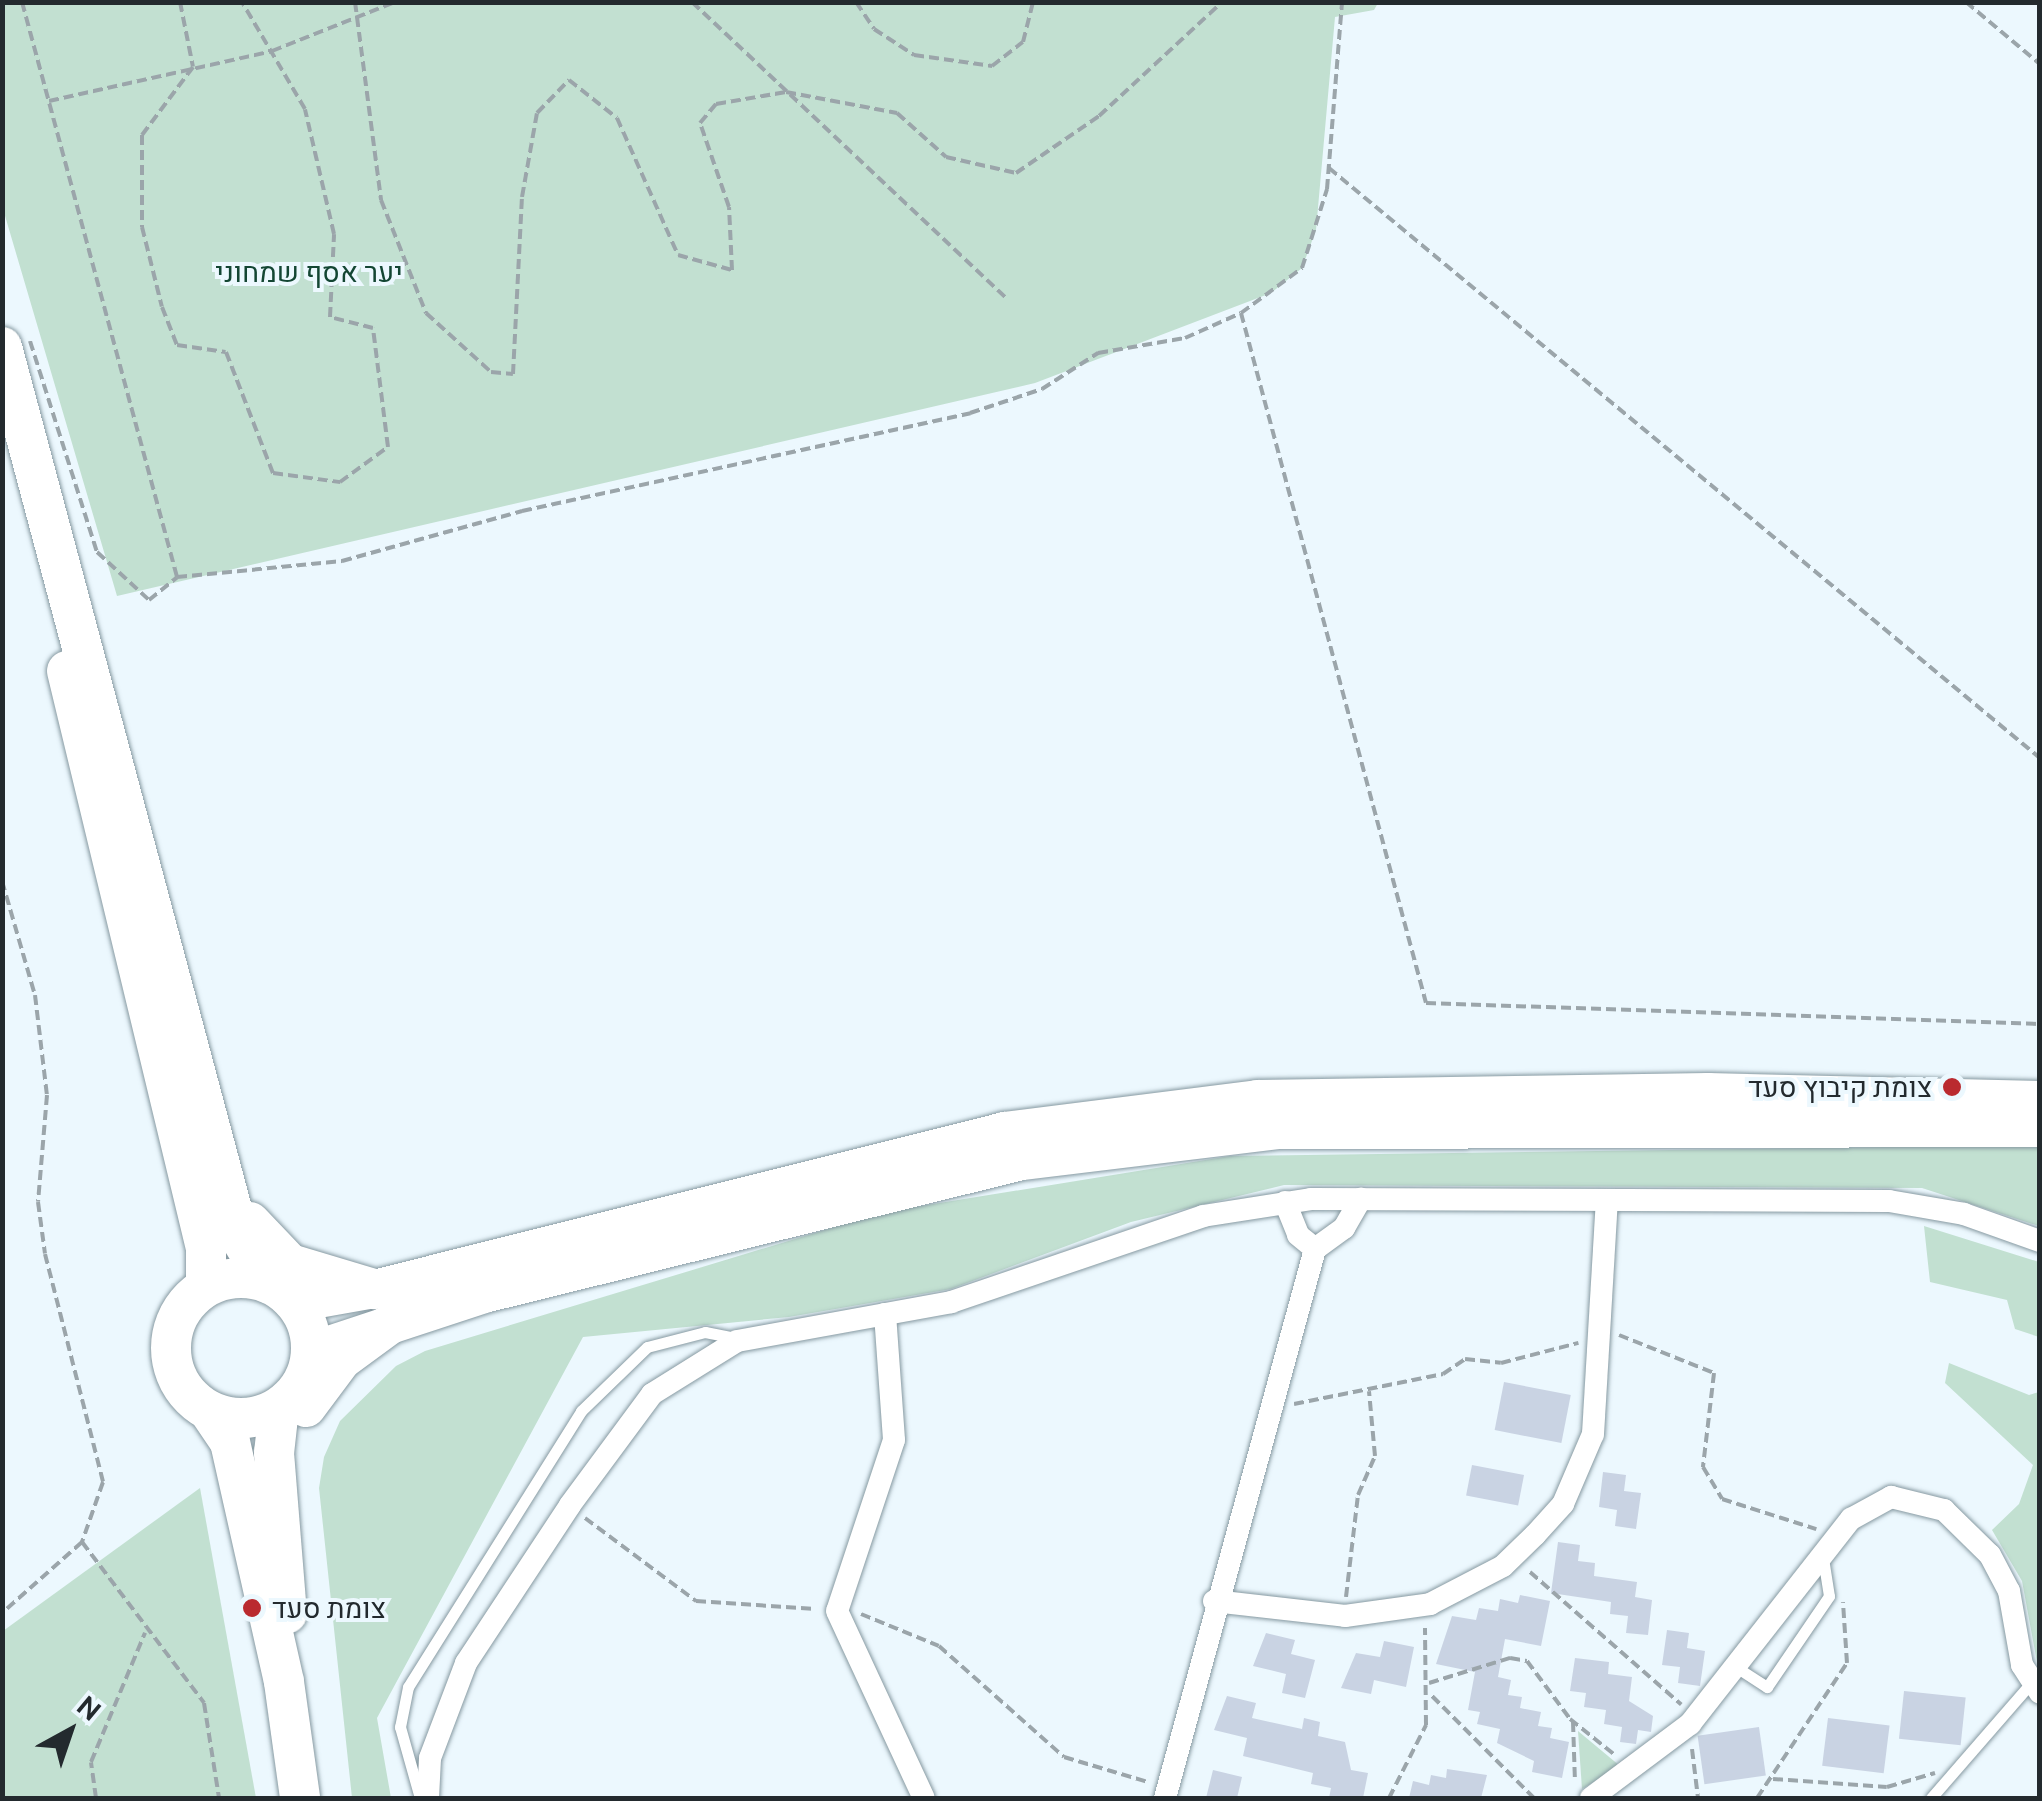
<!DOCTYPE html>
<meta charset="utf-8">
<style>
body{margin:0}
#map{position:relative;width:2042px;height:1801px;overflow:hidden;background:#ecf8fe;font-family:Ubuntu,Heebo,sans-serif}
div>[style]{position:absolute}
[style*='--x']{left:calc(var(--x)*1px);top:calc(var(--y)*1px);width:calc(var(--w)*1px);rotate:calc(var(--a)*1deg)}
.green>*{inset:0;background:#c2e0d1}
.building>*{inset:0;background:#c9d3e3;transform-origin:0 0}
.path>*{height:4px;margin-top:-2px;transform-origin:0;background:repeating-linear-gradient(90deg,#9ba5aa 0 10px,transparent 0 15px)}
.roads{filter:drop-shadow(0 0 2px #8699a1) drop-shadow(0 0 2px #8699a1)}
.service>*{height:11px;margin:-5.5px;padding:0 5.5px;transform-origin:5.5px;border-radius:5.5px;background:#fff}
.minor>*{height:22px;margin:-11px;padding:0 11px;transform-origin:11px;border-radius:11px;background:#fff}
.primary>*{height:38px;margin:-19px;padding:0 19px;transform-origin:19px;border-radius:19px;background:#fff}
.trunk>*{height:40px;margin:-20px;padding:0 20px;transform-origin:20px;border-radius:20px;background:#fff}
.trunk>.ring{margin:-20px;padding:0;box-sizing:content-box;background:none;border:40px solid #fff;border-radius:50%}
.dots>*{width:28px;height:28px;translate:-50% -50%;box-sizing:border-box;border:5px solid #ecf8fe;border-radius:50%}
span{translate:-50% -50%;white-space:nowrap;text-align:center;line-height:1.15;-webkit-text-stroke:8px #ecf8fe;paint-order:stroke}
.park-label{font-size:28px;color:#134633}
.poi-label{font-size:28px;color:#232a2e}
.right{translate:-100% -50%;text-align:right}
.left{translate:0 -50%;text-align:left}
.frame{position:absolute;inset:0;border:5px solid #232a2e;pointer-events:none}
.north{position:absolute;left:20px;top:1681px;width:100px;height:100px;-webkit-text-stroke:8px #ecf8fe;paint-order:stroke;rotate:40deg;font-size:28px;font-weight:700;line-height:40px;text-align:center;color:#232a2e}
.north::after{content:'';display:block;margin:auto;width:35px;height:45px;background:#232a2e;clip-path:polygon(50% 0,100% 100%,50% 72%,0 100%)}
</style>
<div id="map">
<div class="green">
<div style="clip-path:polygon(2px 3px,3px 2px,1378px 3px,1374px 10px,1335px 17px,1316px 230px,1302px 268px,1271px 293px,1035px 383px,117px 596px,3px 209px)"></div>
<div style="clip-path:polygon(2039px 1145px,2039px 1226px,1922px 1188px,1284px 1185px,1131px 1222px,951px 1289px,789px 1317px,583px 1337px,377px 1718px,391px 1798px,352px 1798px,319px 1488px,324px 1457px,340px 1421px,396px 1366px,425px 1351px,884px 1212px,1230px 1156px)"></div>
<div style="clip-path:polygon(1924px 1226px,2039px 1262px,2039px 1337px,2015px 1329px,2007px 1300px,1930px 1282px)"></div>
<div style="clip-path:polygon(1949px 1363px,2029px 1395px,2039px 1392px,2039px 1673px,2022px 1581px,1992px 1530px,2019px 1504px,2033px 1465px,1945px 1383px)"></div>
<div style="clip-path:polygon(200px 1488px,256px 1798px,3px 1798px,3px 1631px)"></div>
<div style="clip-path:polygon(1578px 1731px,1620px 1766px,1582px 1789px)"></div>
</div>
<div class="building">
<div style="left:1504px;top:1382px;width:68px;height:49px;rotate:11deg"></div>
<div style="left:1472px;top:1465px;width:53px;height:31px;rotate:11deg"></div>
<div style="clip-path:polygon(1603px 1472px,1626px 1475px,1624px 1491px,1641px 1493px,1636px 1529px,1615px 1526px,1617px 1510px,1599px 1507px)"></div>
<div style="clip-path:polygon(1558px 1542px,1580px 1545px,1578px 1561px,1595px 1563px,1594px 1576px,1637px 1582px,1635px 1597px,1652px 1600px,1648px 1635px,1626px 1633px,1628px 1616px,1610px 1614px,1611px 1602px,1551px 1593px)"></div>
<div style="clip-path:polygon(1520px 1595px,1550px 1601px,1541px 1646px,1505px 1639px,1498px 1677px,1511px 1680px,1508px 1695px,1522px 1697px,1520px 1708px,1541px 1712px,1538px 1726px,1552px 1728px,1550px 1738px,1569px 1742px,1562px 1778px,1532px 1772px,1534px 1761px,1497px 1743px,1500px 1729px,1477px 1724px,1480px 1712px,1468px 1710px,1475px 1672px,1436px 1664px,1452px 1616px,1476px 1620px,1479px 1608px,1498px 1611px,1500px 1599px,1518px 1603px)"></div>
<div style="clip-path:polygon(1667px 1630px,1689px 1633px,1687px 1648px,1705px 1651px,1700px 1686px,1678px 1683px,1680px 1667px,1662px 1665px)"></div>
<div style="clip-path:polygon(1266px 1633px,1295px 1640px,1291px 1654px,1315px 1660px,1305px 1698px,1282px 1693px,1286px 1674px,1253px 1666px)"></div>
<div style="clip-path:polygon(1384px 1641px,1414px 1647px,1406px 1687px,1374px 1680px,1371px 1694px,1341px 1688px,1356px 1653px,1380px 1657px)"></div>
<div style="clip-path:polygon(1575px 1658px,1609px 1662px,1608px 1674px,1632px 1677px,1629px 1701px,1653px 1716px,1651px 1732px,1638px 1730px,1636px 1744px,1620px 1742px,1622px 1727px,1604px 1724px,1606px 1710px,1584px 1707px,1586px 1693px,1570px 1691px)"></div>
<div style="left:1904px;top:1691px;width:62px;height:48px;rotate:6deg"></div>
<div style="clip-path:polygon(1227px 1696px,1256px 1703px,1252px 1718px,1302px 1729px,1304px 1718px,1320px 1722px,1318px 1736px,1345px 1742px,1351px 1770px,1368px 1773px,1363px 1798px,1329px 1798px,1331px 1788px,1311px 1784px,1313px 1773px,1243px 1756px,1247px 1738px,1214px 1730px)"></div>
<div style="left:1828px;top:1718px;width:62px;height:48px;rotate:7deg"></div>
<div style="left:1759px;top:1727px;width:49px;height:62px;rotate:82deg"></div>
<div style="clip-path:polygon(1447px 1769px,1487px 1775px,1481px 1798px,1409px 1798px,1413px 1781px,1429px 1785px,1431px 1775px,1446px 1778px)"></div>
<div style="clip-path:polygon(1213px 1770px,1242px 1777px,1237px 1798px,1206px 1798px)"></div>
</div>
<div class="path">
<div style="--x:22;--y:2;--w:596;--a:74.91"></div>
<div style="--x:180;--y:2;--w:66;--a:78.7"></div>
<div style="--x:193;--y:67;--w:85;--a:126.9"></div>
<div style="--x:142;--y:135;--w:92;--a:90"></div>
<div style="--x:142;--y:227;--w:82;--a:76"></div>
<div style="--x:162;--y:307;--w:41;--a:68.5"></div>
<div style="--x:177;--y:345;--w:49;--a:8.1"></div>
<div style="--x:226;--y:352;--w:130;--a:68.8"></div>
<div style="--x:273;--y:473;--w:68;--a:7.7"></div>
<div style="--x:340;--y:482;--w:59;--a:-36.1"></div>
<div style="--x:388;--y:447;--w:120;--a:-97.2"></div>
<div style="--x:373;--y:328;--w:44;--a:-165.7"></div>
<div style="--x:330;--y:317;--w:83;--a:-87.2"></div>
<div style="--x:334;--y:234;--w:128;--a:-103.1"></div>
<div style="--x:305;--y:109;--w:124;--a:-120.5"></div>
<div style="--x:355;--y:2;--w:200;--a:82.5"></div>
<div style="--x:381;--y:200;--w:122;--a:68.3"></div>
<div style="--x:426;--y:313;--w:88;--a:42.2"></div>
<div style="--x:491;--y:372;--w:22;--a:5"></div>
<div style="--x:513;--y:374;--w:177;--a:-87.1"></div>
<div style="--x:522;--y:197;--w:85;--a:-79.9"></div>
<div style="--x:537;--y:113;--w:46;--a:-45.9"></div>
<div style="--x:569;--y:80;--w:61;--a:38.4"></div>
<div style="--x:617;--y:118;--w:150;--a:66"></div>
<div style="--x:678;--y:255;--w:56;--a:15.5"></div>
<div style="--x:732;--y:270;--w:63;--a:-92.7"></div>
<div style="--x:729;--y:207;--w:89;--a:-109"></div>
<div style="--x:700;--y:123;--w:25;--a:-50"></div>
<div style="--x:716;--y:104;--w:71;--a:-9.7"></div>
<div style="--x:786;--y:92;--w:113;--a:10.7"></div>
<div style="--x:897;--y:113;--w:66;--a:41.9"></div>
<div style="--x:946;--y:157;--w:72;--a:12.9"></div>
<div style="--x:1016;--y:173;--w:101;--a:-34.5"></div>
<div style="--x:1099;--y:116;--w:168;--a:-42.8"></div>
<div style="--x:692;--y:2;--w:434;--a:43.3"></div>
<div style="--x:856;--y:2;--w:32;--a:56"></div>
<div style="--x:874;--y:29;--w:48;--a:33"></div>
<div style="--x:914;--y:55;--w:79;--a:8"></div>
<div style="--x:992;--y:66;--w:39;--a:-38"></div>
<div style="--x:1023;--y:42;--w:41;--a:-76"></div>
<div style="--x:1966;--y:2;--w:97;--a:40"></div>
<div style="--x:49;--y:101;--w:229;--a:-12.6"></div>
<div style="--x:272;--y:51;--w:132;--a:-21.7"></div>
<div style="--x:1329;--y:168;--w:924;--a:39.69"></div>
<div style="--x:1241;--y:313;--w:714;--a:74.99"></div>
<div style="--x:1426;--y:1003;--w:614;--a:1.96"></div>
<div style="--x:30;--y:341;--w:221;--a:72.4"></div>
<div style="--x:97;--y:552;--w:71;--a:42.7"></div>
<div style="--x:149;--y:600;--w:36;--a:-39"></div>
<div style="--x:177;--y:577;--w:166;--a:-5.5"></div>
<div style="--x:342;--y:561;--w:187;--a:-15.5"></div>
<div style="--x:522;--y:511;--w:459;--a:-12.3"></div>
<div style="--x:970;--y:413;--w:76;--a:-18.4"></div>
<div style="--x:1042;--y:389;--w:67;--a:-32.7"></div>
<div style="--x:1098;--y:353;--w:88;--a:-9.8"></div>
<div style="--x:1185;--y:338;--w:61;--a:-24.1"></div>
<div style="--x:1241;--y:313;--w:76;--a:-36.4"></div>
<div style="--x:1302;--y:268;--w:83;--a:-72.4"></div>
<div style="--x:1327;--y:189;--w:188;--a:-85.4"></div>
<div style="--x:2;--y:881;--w:119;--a:73.9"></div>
<div style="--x:35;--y:995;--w:101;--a:83.2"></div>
<div style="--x:47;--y:1095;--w:107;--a:94.8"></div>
<div style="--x:38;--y:1202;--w:52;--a:82.3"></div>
<div style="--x:45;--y:1254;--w:235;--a:75.7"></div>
<div style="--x:103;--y:1482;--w:64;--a:109.3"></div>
<div style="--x:82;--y:1542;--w:107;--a:138.4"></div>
<div style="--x:1619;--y:1335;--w:102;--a:21.8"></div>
<div style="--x:1714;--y:1373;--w:95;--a:96.7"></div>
<div style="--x:1703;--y:1467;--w:37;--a:59"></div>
<div style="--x:1722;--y:1499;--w:99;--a:17.7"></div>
<div style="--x:1294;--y:1404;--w:152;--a:-11.4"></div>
<div style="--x:1443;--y:1374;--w:27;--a:-34"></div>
<div style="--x:1465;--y:1359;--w:36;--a:6"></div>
<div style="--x:1501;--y:1363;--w:80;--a:-14.6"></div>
<div style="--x:585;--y:1518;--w:139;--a:36.8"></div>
<div style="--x:696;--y:1601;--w:120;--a:3.8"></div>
<div style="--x:82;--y:1542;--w:202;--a:52.8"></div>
<div style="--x:204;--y:1703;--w:96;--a:81"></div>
<div style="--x:1530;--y:1572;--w:201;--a:41.2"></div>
<div style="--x:1346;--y:1597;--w:103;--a:-83.3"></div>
<div style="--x:1358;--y:1495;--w:43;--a:-66.4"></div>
<div style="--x:1375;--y:1456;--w:65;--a:-95.3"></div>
<div style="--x:861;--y:1614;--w:84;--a:22.3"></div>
<div style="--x:939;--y:1646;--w:167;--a:41.6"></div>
<div style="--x:1064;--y:1757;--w:88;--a:16.6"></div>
<div style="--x:1429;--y:1683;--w:85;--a:-17.2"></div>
<div style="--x:1510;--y:1658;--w:17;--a:10"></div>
<div style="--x:1527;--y:1661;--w:72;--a:53.4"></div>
<div style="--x:1570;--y:1719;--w:58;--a:38.7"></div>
<div style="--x:1432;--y:1696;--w:144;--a:45"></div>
<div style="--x:1573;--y:1722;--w:60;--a:88.1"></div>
<div style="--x:1692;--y:1749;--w:49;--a:83"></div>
<div style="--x:1773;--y:1779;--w:114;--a:4"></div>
<div style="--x:1887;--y:1787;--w:50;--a:-16.3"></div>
<div style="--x:96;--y:1798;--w:36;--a:-98"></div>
<div style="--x:91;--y:1762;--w:140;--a:-67.3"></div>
<div style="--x:1389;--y:1798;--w:82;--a:-63.1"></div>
<div style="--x:1426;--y:1725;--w:97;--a:-90.6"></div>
<div style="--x:1757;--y:1798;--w:162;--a:-56.3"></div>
<div style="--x:1847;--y:1663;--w:61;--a:-93.8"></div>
</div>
<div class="roads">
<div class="service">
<div style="--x:1736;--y:1667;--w:37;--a:33"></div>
<div style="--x:1767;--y:1687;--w:110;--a:-55.7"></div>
<div style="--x:1829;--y:1596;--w:38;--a:-99"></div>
<div style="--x:420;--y:1798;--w:74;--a:-105.7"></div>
<div style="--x:400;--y:1727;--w:41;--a:-78.7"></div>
<div style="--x:408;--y:1687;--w:326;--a:-57.9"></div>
<div style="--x:581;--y:1411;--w:92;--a:-44.1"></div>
<div style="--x:647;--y:1347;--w:60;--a:-14.5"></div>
<div style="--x:705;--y:1332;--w:37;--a:11"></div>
<div style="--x:1931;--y:1798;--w:152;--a:-49"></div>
</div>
<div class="minor">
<div style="--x:1285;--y:1202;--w:35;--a:68"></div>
<div style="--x:1298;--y:1235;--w:22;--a:39"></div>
<div style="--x:1315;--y:1249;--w:36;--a:-36"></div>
<div style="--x:1344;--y:1228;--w:34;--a:-60"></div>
<div style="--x:885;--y:1314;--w:126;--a:85.9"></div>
<div style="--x:894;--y:1440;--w:180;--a:108.4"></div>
<div style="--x:837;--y:1611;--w:206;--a:65.1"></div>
<div style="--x:1214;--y:1601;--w:132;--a:6.5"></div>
<div style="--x:1345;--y:1616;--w:86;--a:-8"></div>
<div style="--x:1430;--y:1604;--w:82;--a:-27.5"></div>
<div style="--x:1503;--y:1566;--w:45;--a:-44.1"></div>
<div style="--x:1535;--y:1535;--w:42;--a:-47.9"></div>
<div style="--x:1563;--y:1504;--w:76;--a:-66.8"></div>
<div style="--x:1593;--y:1434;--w:233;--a:-86.6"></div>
<div style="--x:428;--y:1798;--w:40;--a:-87.1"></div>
<div style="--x:430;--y:1758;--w:102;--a:-69.2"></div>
<div style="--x:466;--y:1663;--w:189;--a:-56.6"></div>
<div style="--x:570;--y:1505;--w:138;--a:-53.5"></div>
<div style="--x:652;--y:1394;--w:100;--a:-31.9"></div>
<div style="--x:737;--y:1341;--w:218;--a:-10.3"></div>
<div style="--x:951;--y:1302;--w:266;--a:-18.8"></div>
<div style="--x:1203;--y:1216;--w:109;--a:-8.9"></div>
<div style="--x:1311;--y:1199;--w:578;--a:0.2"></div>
<div style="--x:1889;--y:1201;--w:76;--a:9.8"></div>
<div style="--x:1964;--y:1214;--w:81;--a:19.6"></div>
<div style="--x:1165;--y:1798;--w:569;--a:-74.72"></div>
<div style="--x:1591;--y:1798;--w:124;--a:-36.8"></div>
<div style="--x:1690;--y:1724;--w:261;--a:-51.9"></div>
<div style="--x:1851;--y:1519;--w:46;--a:-28.8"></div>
<div style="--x:1891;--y:1497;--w:55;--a:13.8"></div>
<div style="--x:1944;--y:1510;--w:64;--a:44.4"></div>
<div style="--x:1990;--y:1555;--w:41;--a:62.2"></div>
<div style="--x:2009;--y:1591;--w:75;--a:80"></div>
<div style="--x:2022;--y:1665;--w:33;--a:57"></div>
</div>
<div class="primary">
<div style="--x:283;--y:1292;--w:36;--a:11"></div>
<div style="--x:318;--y:1299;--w:57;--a:-10.1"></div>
<div style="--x:374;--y:1289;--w:650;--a:-14.06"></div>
<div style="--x:1005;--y:1131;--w:254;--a:-7.2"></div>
<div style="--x:1257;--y:1099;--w:451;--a:-0.9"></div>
<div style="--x:1708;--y:1092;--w:332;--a:1.4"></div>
<div style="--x:310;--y:1362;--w:25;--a:-42"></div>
<div style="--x:329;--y:1345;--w:163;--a:-18.2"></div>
<div style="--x:484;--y:1294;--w:554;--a:-13.89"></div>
<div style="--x:1022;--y:1161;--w:259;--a:-6.9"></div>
<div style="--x:1279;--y:1130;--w:761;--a:-0.15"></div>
</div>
<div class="trunk">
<div style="--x:2;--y:347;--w:920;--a:75.07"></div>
<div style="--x:239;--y:1236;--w:55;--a:58.3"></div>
<div style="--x:67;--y:671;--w:594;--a:76.46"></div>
<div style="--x:206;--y:1248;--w:38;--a:90"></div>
<div style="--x:250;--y:1222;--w:58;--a:46.4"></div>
<div style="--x:290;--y:1264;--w:88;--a:16.6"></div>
<div class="ring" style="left:171px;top:1278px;width:100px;height:100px"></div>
<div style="--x:306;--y:1407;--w:59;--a:-53.3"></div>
<div style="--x:341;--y:1360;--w:66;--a:-36.3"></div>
<div style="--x:279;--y:1408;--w:45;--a:96.3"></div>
<div style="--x:274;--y:1453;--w:161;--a:85.4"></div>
<div style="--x:209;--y:1411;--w:37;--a:56"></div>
<div style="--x:230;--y:1442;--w:246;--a:77.3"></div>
<div style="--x:284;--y:1682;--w:117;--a:82.1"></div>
</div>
</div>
<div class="dots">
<div style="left:1952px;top:1087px;background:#ba2a2f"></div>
<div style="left:252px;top:1608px;background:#ba2a2f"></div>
</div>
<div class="park-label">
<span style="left:309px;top:272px">יער אסף שמחוני</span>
</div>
<div class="poi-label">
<span class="right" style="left:1932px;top:1087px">צומת קיבוץ סעד</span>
<span class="left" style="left:272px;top:1608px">צומת סעד</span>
</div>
<div class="frame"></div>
<div class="north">N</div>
</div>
